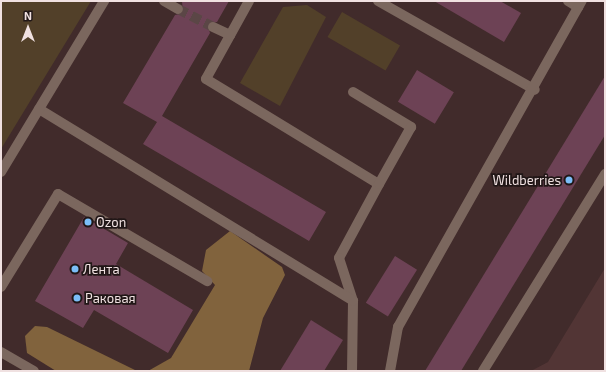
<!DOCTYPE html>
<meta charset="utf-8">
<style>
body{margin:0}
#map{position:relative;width:606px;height:372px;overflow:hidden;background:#412b2b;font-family:"Exo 2",sans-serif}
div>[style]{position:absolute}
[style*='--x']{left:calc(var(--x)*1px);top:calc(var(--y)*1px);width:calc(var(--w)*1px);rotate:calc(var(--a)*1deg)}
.built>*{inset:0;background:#523535}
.green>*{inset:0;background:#524029;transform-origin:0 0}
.forest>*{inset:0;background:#81633d}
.building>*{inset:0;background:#6d4255;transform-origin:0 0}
.minor-tunnel>*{height:10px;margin-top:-5px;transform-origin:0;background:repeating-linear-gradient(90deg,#5b4646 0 10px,transparent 0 15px)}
.minor>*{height:10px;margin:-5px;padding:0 5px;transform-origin:5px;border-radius:5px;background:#7b675e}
.dots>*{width:11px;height:11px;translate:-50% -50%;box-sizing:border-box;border:2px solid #211717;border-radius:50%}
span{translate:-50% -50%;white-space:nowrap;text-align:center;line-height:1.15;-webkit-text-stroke:3.5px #211717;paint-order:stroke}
.poi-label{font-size:13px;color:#f0e1e1}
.right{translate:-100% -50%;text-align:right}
.left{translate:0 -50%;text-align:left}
.frame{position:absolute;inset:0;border:2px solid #f0e1e1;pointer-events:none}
.north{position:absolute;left:8px;top:8px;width:40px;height:40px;-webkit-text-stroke:3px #211717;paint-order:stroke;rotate:0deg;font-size:11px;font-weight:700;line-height:16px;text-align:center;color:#f0e1e1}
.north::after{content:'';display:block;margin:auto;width:14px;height:18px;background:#f0e1e1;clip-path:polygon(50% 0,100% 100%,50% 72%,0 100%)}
</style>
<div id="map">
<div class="built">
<div style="clip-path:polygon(605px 268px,605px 371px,531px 371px,548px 362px)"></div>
</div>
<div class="green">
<div style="clip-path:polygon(1px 1px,91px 1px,1px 149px)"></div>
<div style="clip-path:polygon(307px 5px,326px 17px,280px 106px,240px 83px,283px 7px)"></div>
<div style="left:342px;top:12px;width:67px;height:29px;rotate:30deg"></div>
</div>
<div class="forest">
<div style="clip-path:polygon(230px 231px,282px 267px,285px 275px,263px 318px,249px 371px,148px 371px,171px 358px,215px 285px,202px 271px,206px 250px)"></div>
<div style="clip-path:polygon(35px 326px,47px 327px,137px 371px,56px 371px,27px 353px,25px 336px)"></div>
</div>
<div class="building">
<div style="clip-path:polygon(182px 1px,229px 1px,217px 22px,207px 24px,210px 33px,162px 116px,326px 212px,309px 241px,143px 144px,157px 122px,123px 103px,175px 15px,183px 13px)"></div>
<div style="clip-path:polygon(434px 1px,500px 1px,521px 13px,504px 42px)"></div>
<div style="left:417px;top:70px;width:43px;height:37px;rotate:31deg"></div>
<div style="clip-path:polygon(605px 76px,605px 135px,461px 371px,425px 371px)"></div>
<div style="clip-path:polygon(84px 217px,128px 243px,116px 264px,193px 310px,168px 353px,94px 310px,83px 328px,35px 301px)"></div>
<div style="left:395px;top:256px;width:26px;height:55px;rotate:32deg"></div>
<div style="clip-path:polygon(311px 320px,343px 340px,324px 371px,280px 371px)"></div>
</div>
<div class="minor-tunnel">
<div style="--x:178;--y:9;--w:39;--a:27"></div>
</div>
<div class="minor">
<div style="--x:164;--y:1;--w:16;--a:30"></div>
<div style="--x:249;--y:1;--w:89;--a:118.9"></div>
<div style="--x:206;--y:79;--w:202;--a:31.3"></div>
<div style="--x:379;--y:184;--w:84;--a:118.4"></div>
<div style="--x:339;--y:258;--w:45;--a:72"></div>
<div style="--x:353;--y:301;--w:70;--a:90.8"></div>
<div style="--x:378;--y:1;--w:180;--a:29.5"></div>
<div style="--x:568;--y:1;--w:12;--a:31"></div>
<div style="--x:213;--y:27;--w:19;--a:25"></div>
<div style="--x:353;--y:92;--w:68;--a:31.1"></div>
<div style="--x:411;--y:127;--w:65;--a:119.3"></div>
<div style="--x:39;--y:109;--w:368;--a:31.4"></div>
<div style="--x:1;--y:172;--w:200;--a:-58.9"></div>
<div style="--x:1;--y:287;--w:109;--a:-58.5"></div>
<div style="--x:58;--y:194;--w:173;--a:30.3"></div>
<div style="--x:1;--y:352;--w:38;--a:30"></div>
<div style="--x:390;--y:371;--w:45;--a:-79.7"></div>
<div style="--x:398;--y:327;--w:374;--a:-60.6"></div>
<div style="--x:483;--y:371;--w:232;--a:-58.2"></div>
</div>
<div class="dots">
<div style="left:569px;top:180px;background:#7bbef8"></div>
<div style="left:88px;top:222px;background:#7bbef8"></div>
<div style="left:75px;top:269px;background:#7bbef8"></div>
<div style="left:77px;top:298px;background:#7bbef8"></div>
</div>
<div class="poi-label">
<span class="right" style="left:561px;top:180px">Wildberries</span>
<span class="left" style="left:96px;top:222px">Ozon</span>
<span class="left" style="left:83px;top:269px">Лента</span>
<span class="left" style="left:85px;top:298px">Раковая</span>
</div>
<div class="frame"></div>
<div class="north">N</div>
</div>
